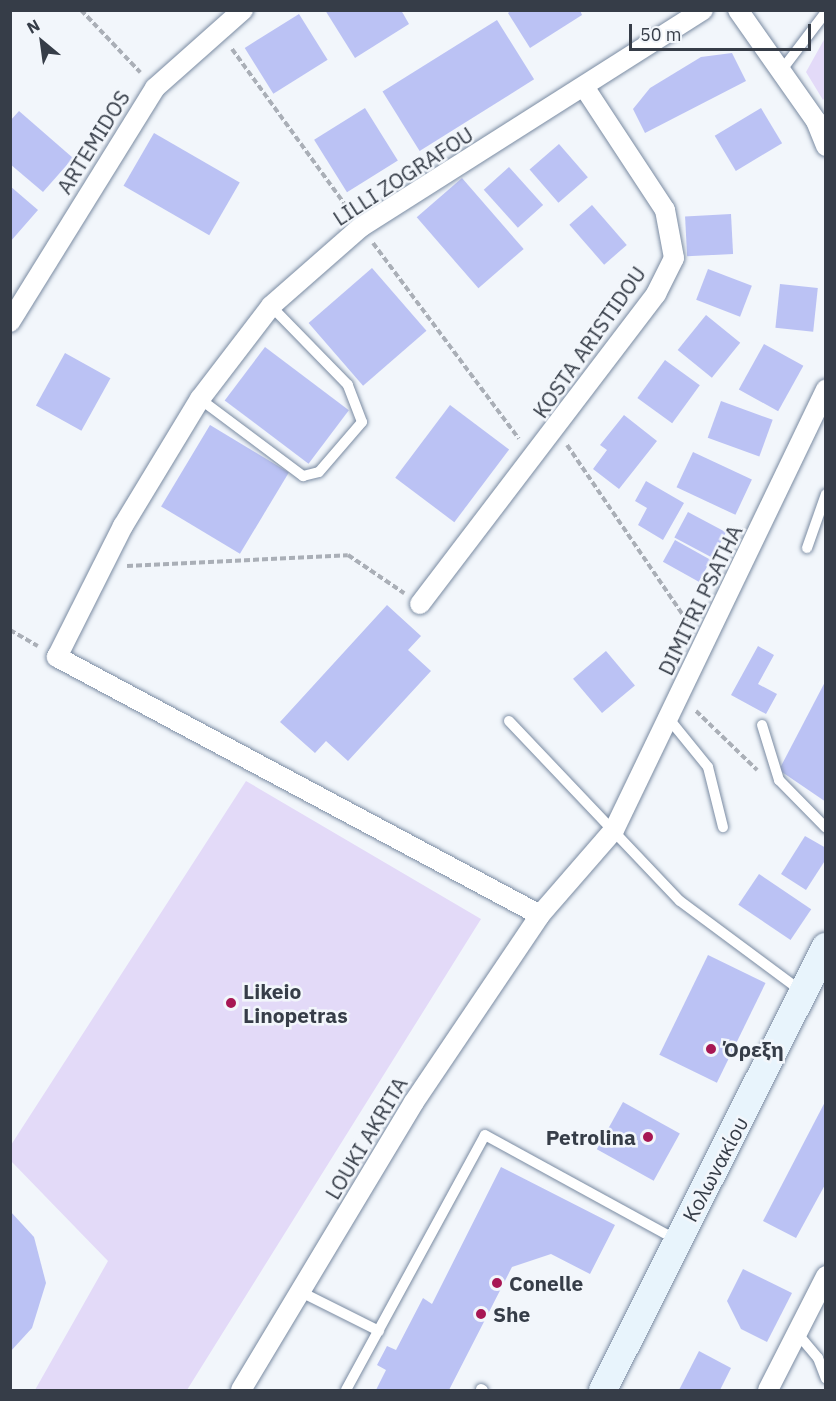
<!DOCTYPE html>
<meta charset="utf-8">
<style>
body{margin:0}
#map{position:relative;width:836px;height:1401px;overflow:hidden;background:#f2f6fb;font-family:"IBM Plex Sans",sans-serif}
div>[style]{position:absolute}
[style*='--x']{left:calc(var(--x)*1px);top:calc(var(--y)*1px);width:calc(var(--w)*1px);rotate:calc(var(--a)*1deg)}
.green>*{inset:0;background:#e3daf8}
.building>*{inset:0;background:#bbc2f4;transform-origin:0 0}
.path>*{height:4px;margin-top:-2px;transform-origin:0;background:repeating-linear-gradient(90deg,#aaafb7 0 6px,transparent 0 9px)}
.roads{filter:drop-shadow(0 0 2px #7a8ba2) drop-shadow(0 0 2px #7a8ba2)}
.lane>*{height:10px;margin:-5px;padding:0 5px;transform-origin:5px;border-radius:5px;background:#fff}
.street>*{height:20px;margin:-10px;padding:0 10px;transform-origin:10px;border-radius:10px;background:#fff}
.secondary>*{height:28px;margin:-14px;padding:0 14px;transform-origin:14px;border-radius:14px;background:#e8f4fc}
.dots>*{width:16px;height:16px;translate:-50% -50%;box-sizing:border-box;border:3px solid #f2f6fb;border-radius:50%}
span{translate:-50% -50%;white-space:nowrap;text-align:center;line-height:1.15;-webkit-text-stroke:5px #f2f6fb;paint-order:stroke}
.street-label{font-size:21px;color:#363d48}
.poi-label{font-size:21px;color:#363d48;font-weight:700}
.left{translate:0 -50%;text-align:left}
.right{translate:-100% -50%;text-align:right}
.frame{position:absolute;inset:0;border:12px solid #363d48;pointer-events:none}
.north{position:absolute;left:12px;top:12px;width:60px;height:60px;-webkit-text-stroke:4px #f2f6fb;paint-order:stroke;rotate:331deg;font-size:16px;font-weight:700;line-height:24px;text-align:center;color:#363d48}
.north::after{content:'';display:block;margin:auto;width:21px;height:27px;background:#363d48;clip-path:polygon(50% 0,100% 100%,50% 72%,0 100%)}
.scale{position:absolute;left:629px;top:24px;width:182px;height:27px;box-sizing:border-box;border:3px solid #363d48;border-top:0;padding-left:8px;font-size:18px;line-height:21px;white-space:nowrap;color:#363d48;-webkit-text-stroke:4px #f2f6fb;paint-order:stroke}
</style>
<div id="map">
<div class="green">
<div style="clip-path:polygon(825px 38px,826px 96px,823px 100px,806px 72px)"></div>
<div style="clip-path:polygon(246px 781px,481px 919px,187px 1390px,35px 1390px,108px 1261px,11px 1161px,11px 1145px)"></div>
</div>
<div class="building">
<div style="clip-path:polygon(325px 10px,401px 10px,409px 24px,355px 58px)"></div>
<div style="clip-path:polygon(512px 10px,580px 10px,582px 15px,530px 48px,508px 13px)"></div>
<div style="left:299px;top:14px;width:54px;height:64px;rotate:58deg"></div>
<div style="left:497px;top:20px;width:70px;height:135px;rotate:58deg"></div>
<div style="clip-path:polygon(732px 53px,746px 81px,645px 133px,633px 109px,650px 88px,701px 57px)"></div>
<div style="left:365px;top:108px;width:62px;height:60px;rotate:58deg"></div>
<div style="left:761px;top:108px;width:41px;height:54px;rotate:59deg"></div>
<div style="clip-path:polygon(19px 111px,73px 158px,43px 192px,10px 164px,10px 121px)"></div>
<div style="left:154px;top:133px;width:99px;height:61px;rotate:30deg"></div>
<div style="left:559px;top:144px;width:44px;height:39px;rotate:49deg"></div>
<div style="left:509px;top:167px;width:51px;height:34px;rotate:48deg"></div>
<div style="left:462px;top:178px;width:94px;height:60px;rotate:49deg"></div>
<div style="clip-path:polygon(10px 186px,38px 210px,10px 242px)"></div>
<div style="left:592px;top:205px;width:53px;height:30px;rotate:49deg"></div>
<div style="left:731px;top:214px;width:40px;height:46px;rotate:87deg"></div>
<div style="left:372px;top:268px;width:83px;height:84px;rotate:49deg"></div>
<div style="left:708px;top:269px;width:47px;height:33px;rotate:21deg"></div>
<div style="left:780px;top:284px;width:38px;height:44px;rotate:6deg"></div>
<div style="left:706px;top:315px;width:44px;height:45px;rotate:39deg"></div>
<div style="left:764px;top:344px;width:45px;height:52px;rotate:29deg"></div>
<div style="left:265px;top:347px;width:105px;height:67px;rotate:37deg"></div>
<div style="left:65px;top:353px;width:52px;height:60px;rotate:29deg"></div>
<div style="left:665px;top:360px;width:43px;height:47px;rotate:36deg"></div>
<div style="left:721px;top:401px;width:55px;height:39px;rotate:20deg"></div>
<div style="left:450px;top:405px;width:74px;height:91px;rotate:37deg"></div>
<div style="clip-path:polygon(624px 415px,657px 441px,619px 489px,593px 469px,607px 450px,600px 445px)"></div>
<div style="left:210px;top:425px;width:92px;height:95px;rotate:31deg"></div>
<div style="left:693px;top:452px;width:65px;height:39px;rotate:25deg"></div>
<div style="clip-path:polygon(646px 481px,684px 503px,663px 540px,638px 525px,647px 508px,635px 501px)"></div>
<div style="left:688px;top:512px;width:43px;height:29px;rotate:28deg"></div>
<div style="left:675px;top:540px;width:41px;height:25px;rotate:29deg"></div>
<div style="clip-path:polygon(387px 605px,421px 636px,408px 650px,431px 671px,348px 761px,326px 741px,315px 753px,280px 722px)"></div>
<div style="clip-path:polygon(758px 646px,774px 655px,758px 684px,777px 694px,766px 714px,731px 695px)"></div>
<div style="left:606px;top:651px;width:45px;height:43px;rotate:50deg"></div>
<div style="clip-path:polygon(826px 680px,826px 802px,779px 770px)"></div>
<div style="clip-path:polygon(805px 836px,826px 848px,826px 859px,806px 890px,781px 874px)"></div>
<div style="left:759px;top:874px;width:63px;height:37px;rotate:34deg"></div>
<div style="left:708px;top:955px;width:64px;height:111px;rotate:26deg"></div>
<div style="clip-path:polygon(826px 1100px,826px 1183px,796px 1238px,763px 1221px)"></div>
<div style="left:623px;top:1102px;width:65px;height:54px;rotate:29deg"></div>
<div style="clip-path:polygon(501px 1167px,615px 1225px,590px 1274px,551px 1254px,512px 1267px,449px 1390px,376px 1390px,386px 1370px,377px 1365px,387px 1346px,396px 1350px,423px 1298px,432px 1304px)"></div>
<div style="clip-path:polygon(10px 1211px,34px 1237px,46px 1283px,32px 1328px,10px 1352px)"></div>
<div style="clip-path:polygon(743px 1269px,792px 1293px,767px 1342px,741px 1329px,727px 1301px)"></div>
<div style="clip-path:polygon(699px 1351px,731px 1368px,720px 1390px,679px 1390px)"></div>
</div>
<div class="path">
<div style="--x:81;--y:10;--w:86;--a:46.4"></div>
<div style="--x:232;--y:49;--w:199;--a:54"></div>
<div style="--x:373;--y:243;--w:244;--a:53.3"></div>
<div style="--x:567;--y:445;--w:218;--a:55.7"></div>
<div style="--x:127;--y:566;--w:221;--a:-2.8"></div>
<div style="--x:348;--y:555;--w:68;--a:34.2"></div>
<div style="--x:10;--y:630;--w:32;--a:30"></div>
<div style="--x:696;--y:711;--w:85;--a:44"></div>
</div>
<div class="roads">
<div class="lane">
<div style="--x:781;--y:71;--w:74;--a:-52.7"></div>
<div style="--x:200;--y:399;--w:129;--a:36.8"></div>
<div style="--x:303;--y:476;--w:16;--a:-14"></div>
<div style="--x:319;--y:472;--w:66;--a:-49.3"></div>
<div style="--x:362;--y:422;--w:40;--a:-111"></div>
<div style="--x:348;--y:385;--w:110;--a:-134.3"></div>
<div style="--x:807;--y:548;--w:57;--a:-70.6"></div>
<div style="--x:669;--y:719;--w:62;--a:50.9"></div>
<div style="--x:708;--y:767;--w:62;--a:76"></div>
<div style="--x:509;--y:721;--w:248;--a:46.5"></div>
<div style="--x:680;--y:901;--w:151;--a:36.6"></div>
<div style="--x:762;--y:725;--w:58;--a:72.8"></div>
<div style="--x:779;--y:780;--w:67;--a:45.6"></div>
<div style="--x:303;--y:1293;--w:85;--a:26.6"></div>
<div style="--x:797;--y:1333;--w:33;--a:50"></div>
<div style="--x:818;--y:1358;--w:22;--a:69"></div>
<div style="--x:481;--y:1389;--w:2;--a:27"></div>
<div style="--x:346;--y:1390;--w:290;--a:-61.4"></div>
<div style="--x:485;--y:1135;--w:219;--a:28.7"></div>
</div>
<div class="street">
<div style="--x:738;--y:10;--w:136;--a:54.9"></div>
<div style="--x:816;--y:121;--w:27;--a:68"></div>
<div style="--x:10;--y:322;--w:275;--a:-58.2"></div>
<div style="--x:155;--y:88;--w:118;--a:-41.6"></div>
<div style="--x:420;--y:604;--w:390;--a:-52.7"></div>
<div style="--x:656;--y:294;--w:40;--a:-63.4"></div>
<div style="--x:674;--y:258;--w:49;--a:-100.6"></div>
<div style="--x:665;--y:210;--w:146;--a:-123.3"></div>
<div style="--x:540;--y:915;--w:548;--a:-151.89"></div>
<div style="--x:57;--y:657;--w:147;--a:-63.3"></div>
<div style="--x:123;--y:526;--w:149;--a:-58.8"></div>
<div style="--x:200;--y:399;--w:117;--a:-52.6"></div>
<div style="--x:271;--y:306;--w:120;--a:-41.3"></div>
<div style="--x:361;--y:227;--w:405;--a:-32.4"></div>
<div style="--x:241;--y:1390;--w:336;--a:-59"></div>
<div style="--x:414;--y:1102;--w:225;--a:-56"></div>
<div style="--x:540;--y:915;--w:113;--a:-49"></div>
<div style="--x:614;--y:830;--w:489;--a:-64.3"></div>
<div style="--x:768;--y:1390;--w:128;--a:-63"></div>
</div>
<div class="secondary">
<div style="--x:603;--y:1390;--w:496;--a:-63.3"></div>
</div>
</div>
<div class="dots">
<div style="left:231px;top:1003px;background:#a71754"></div>
<div style="left:711px;top:1049px;background:#a71754"></div>
<div style="left:648px;top:1137px;background:#a71754"></div>
<div style="left:497px;top:1283px;background:#a71754"></div>
<div style="left:481px;top:1314px;background:#a71754"></div>
</div>
<div class="street-label">
<span style="left:93px;top:142px;rotate:-58deg">ARTEMIDOS</span>
<span style="left:403px;top:176px;rotate:-33deg">LILLI ZOGRAFOU</span>
<span style="left:589px;top:342px;rotate:-55deg">KOSTA ARISTIDOU</span>
<span style="left:700px;top:600px;rotate:-64deg">DIMITRI PSATHA</span>
<span style="left:366px;top:1138px;rotate:-59deg">LOUKI AKRITA</span>
<span style="left:715px;top:1169px;rotate:-62deg">Κολωνακίου</span>
</div>
<div class="poi-label">
<span class="left" style="left:243px;top:1003px">Likeio<br>Linopetras</span>
<span class="left" style="left:723px;top:1049px">Όρεξη</span>
<span class="right" style="left:636px;top:1137px">Petrolina</span>
<span class="left" style="left:509px;top:1283px">Conelle</span>
<span class="left" style="left:493px;top:1314px">She</span>
</div>
<div class="frame"></div>
<div class="north">N</div>
<div class="scale">50 m</div>
</div>
